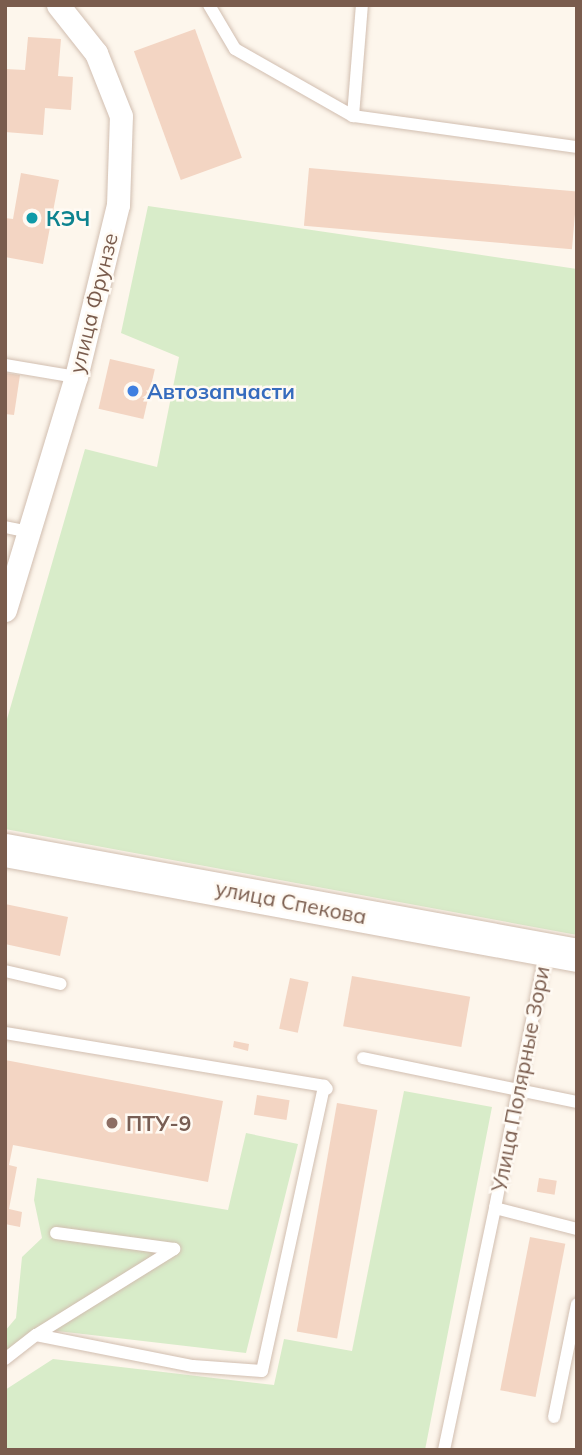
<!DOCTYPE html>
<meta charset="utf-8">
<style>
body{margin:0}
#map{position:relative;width:582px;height:1455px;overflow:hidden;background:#fdf6ec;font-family:Mulish,sans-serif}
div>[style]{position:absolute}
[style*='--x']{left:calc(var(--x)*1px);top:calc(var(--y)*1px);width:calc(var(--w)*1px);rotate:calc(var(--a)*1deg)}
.green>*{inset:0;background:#d8ecc9}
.building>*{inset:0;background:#f3d5c3;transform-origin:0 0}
.roads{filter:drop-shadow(0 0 2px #d1beb0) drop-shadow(0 0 2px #d1beb0)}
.lane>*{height:12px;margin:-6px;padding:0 6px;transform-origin:6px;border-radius:6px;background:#fff}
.street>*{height:23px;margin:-11.5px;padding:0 11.5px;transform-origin:11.5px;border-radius:11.5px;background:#fff}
.secondary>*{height:33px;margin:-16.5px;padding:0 16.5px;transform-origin:16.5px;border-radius:16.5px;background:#fff}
.dots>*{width:19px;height:19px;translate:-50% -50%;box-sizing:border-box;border:4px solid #fffaf3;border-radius:50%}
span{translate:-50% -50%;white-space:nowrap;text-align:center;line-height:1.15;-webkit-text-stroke:5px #fffaf3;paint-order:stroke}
.culture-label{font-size:21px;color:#0d838f;font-weight:700}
.left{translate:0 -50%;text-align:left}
.street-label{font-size:21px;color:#7a5c4d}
.shop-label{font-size:21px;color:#366cbe;font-weight:700}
.education-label{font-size:21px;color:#785e54;font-weight:700}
.frame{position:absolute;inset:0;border:7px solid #7a5c4d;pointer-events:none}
</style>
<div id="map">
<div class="green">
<div style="clip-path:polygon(148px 206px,577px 269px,577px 935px,5px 829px,5px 726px,85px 449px,157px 467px,179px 357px,121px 333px)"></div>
<div style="clip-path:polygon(404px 1091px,492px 1107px,425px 1450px,5px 1450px,5px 1390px,53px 1359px,274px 1385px,284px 1339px,352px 1351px)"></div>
<div style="clip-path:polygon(246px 1133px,298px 1144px,246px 1353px,40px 1329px,5px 1356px,5px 1331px,16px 1318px,22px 1257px,42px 1238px,34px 1200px,37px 1178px,228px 1210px)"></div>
</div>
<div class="building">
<div style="left:195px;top:29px;width:137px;height:65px;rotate:70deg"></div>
<div style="clip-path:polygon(28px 37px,61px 39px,58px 76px,73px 77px,71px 110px,45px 108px,43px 135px,5px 132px,5px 69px,25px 70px)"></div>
<div style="left:309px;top:168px;width:269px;height:58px;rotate:5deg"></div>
<div style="clip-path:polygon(21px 173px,59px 180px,43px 264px,5px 257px,5px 218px,13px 219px)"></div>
<div style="left:110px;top:359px;width:46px;height:51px;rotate:13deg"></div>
<div style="clip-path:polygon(5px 373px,20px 375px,14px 415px,5px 414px)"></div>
<div style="clip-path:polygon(5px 904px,68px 917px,60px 956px,5px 944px)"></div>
<div style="left:352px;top:976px;width:120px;height:51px;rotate:10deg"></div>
<div style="left:290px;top:978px;width:19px;height:52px;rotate:12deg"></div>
<div style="clip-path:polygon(234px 1041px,249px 1044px,248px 1051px,233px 1047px)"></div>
<div style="clip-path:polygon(5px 1060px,223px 1101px,208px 1182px,13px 1145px,9px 1165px,17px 1167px,9px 1209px,22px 1212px,20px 1227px,5px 1224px)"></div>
<div style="left:257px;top:1095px;width:33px;height:20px;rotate:9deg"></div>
<div style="left:337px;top:1103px;width:41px;height:232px;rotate:10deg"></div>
<div style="left:539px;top:1178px;width:18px;height:14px;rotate:9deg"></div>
<div style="left:530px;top:1237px;width:36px;height:156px;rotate:11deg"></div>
</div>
<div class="roads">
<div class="lane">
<div style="--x:209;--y:5;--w:51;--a:59.4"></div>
<div style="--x:235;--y:49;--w:136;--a:29.6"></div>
<div style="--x:353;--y:116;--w:226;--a:7.9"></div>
<div style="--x:353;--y:116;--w:111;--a:-85.4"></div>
<div style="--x:5;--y:365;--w:72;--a:9.6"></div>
<div style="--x:5;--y:527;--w:24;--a:12"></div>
<div style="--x:546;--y:950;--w:263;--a:101.2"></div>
<div style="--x:495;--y:1208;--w:85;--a:14.4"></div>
<div style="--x:5;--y:971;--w:57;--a:13.1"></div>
<div style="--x:5;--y:1033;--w:323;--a:9.4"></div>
<div style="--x:363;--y:1058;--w:218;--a:11.6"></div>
<div style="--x:36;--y:1335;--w:163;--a:-31.9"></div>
<div style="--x:174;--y:1249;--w:119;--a:-172.3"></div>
<div style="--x:5;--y:1359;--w:39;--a:-38"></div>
<div style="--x:36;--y:1335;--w:160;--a:11.2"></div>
<div style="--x:193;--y:1366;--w:69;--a:4.1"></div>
<div style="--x:262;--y:1371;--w:292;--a:-77.7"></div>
<div style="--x:324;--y:1086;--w:4;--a:45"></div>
<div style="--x:554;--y:1417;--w:115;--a:-78.5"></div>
<div style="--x:444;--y:1450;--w:247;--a:-78.1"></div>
</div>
<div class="street">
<div style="--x:5;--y:610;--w:244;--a:-73.1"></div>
<div style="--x:76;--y:377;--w:177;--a:-76.3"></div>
<div style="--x:118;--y:205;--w:89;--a:-88.1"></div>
<div style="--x:121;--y:116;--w:68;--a:-111.6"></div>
<div style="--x:96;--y:53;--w:61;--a:-128.4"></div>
</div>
<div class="secondary">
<div style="--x:5;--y:850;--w:582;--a:10.4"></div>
</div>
</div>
<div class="dots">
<div style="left:32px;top:218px;background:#0f9aa8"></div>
<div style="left:133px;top:391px;background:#3f7fe0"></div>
<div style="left:112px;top:1123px;background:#8d6e63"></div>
</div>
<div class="culture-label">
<span class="left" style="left:46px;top:218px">КЭЧ</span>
</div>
<div class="street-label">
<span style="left:93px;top:303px;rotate:-76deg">улица Фрунзе</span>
<span style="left:291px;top:902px;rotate:11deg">улица Спекова</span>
<span style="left:520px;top:1079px;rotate:-79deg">Улица Полярные Зори</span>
</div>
<div class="shop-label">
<span class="left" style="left:147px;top:391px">Автозапчасти</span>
</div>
<div class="education-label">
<span class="left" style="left:126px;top:1123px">ПТУ-9</span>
</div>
<div class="frame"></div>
</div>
